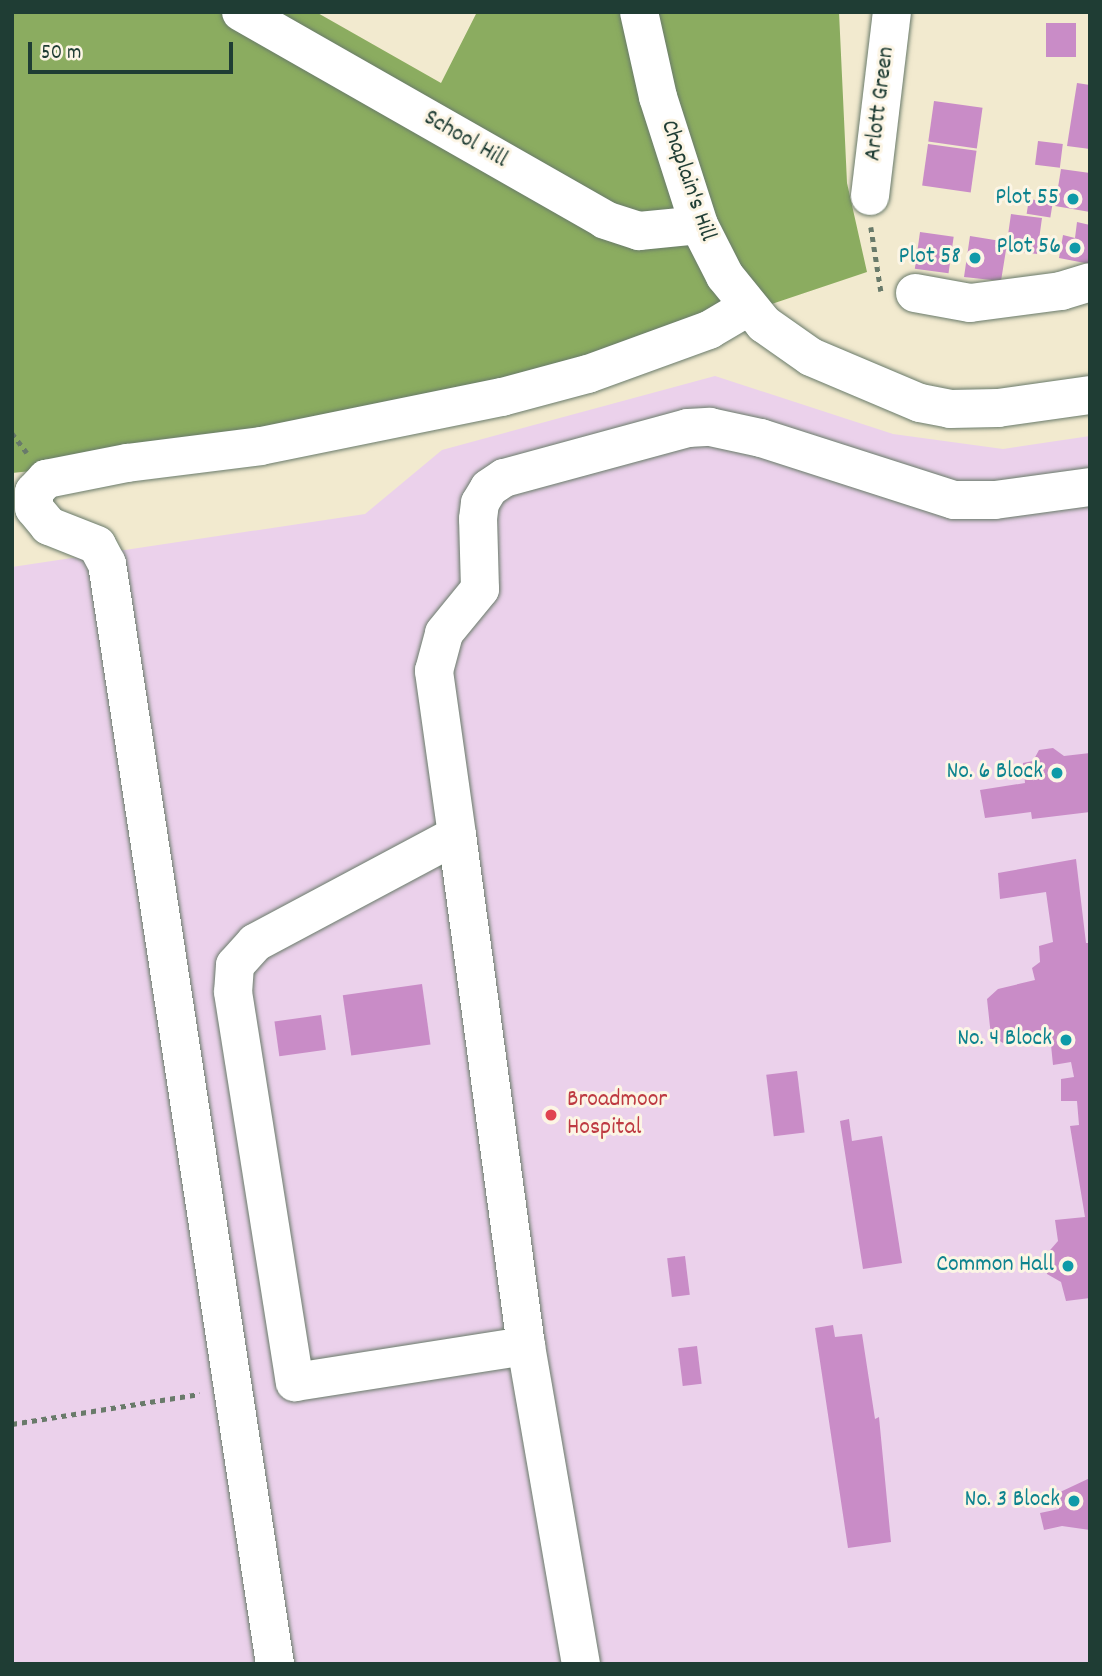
<!DOCTYPE html>
<style>
body{margin:0}
#map{position:relative;width:1102px;height:1676px;overflow:hidden;background:#f2eacf;font-family:Dekko,sans-serif}
div>[style]{position:absolute}
[style*='--x']{left:calc(var(--x)*1px);top:calc(var(--y)*1px);width:calc(var(--w)*1px);rotate:calc(var(--a)*1deg)}
.built>*{inset:0;background:#ebd1eb}
.forest>*{inset:0;background:#8bac60}
.building>*{inset:0;background:#c98cc7;transform-origin:0 0}
.path>*{height:4.5px;margin-top:-2.25px;transform-origin:0;background:repeating-linear-gradient(90deg,#697a6a 0 5px,transparent 0 10px)}
.roads{filter:drop-shadow(0 0 2px #697a6a) drop-shadow(0 0 2px #697a6a)}
.minor>*{height:38px;margin:-19px;padding:0 19px;transform-origin:19px;border-radius:19px;background:#fff}
.dots>*{width:19px;height:19px;translate:-50% -50%;box-sizing:border-box;border:4px solid #fcf5e5;border-radius:50%}
span{translate:-50% -50%;white-space:nowrap;text-align:center;line-height:1.15;-webkit-text-stroke:6px #fcf5e5;paint-order:stroke}
.street-label{font-size:24px;color:#1f3d34}
.culture-label{font-size:24px;color:#0d838f}
.right{translate:-100% -50%;text-align:right}
.health-label{font-size:24px;color:#be3a42}
.left{translate:0 -50%;text-align:left}
.frame{position:absolute;inset:0;border:14px solid #1f3d34;pointer-events:none}
.scale{position:absolute;left:28px;top:42px;width:205px;height:32px;box-sizing:border-box;border:4px solid #1f3d34;border-top:0;padding-left:9px;font-size:21px;line-height:24px;white-space:nowrap;color:#1f3d34;-webkit-text-stroke:5px #fcf5e5;paint-order:stroke}
</style>
<div id="map">
<div class="built">
<div style="clip-path:polygon(715px 376px,893px 434px,1003px 449px,1090px 436px,1090px 1664px,12px 1664px,12px 567px,365px 514px,442px 450px)"></div>
</div>
<div class="forest">
<div style="clip-path:polygon(12px 12px,316px 12px,441px 83px,477px 12px,839px 12px,847px 183px,867px 272px,573px 371px,167px 457px,12px 473px)"></div>
</div>
<div class="building">
<div style="left:1046px;top:23px;width:30px;height:34px"></div>
<div style="clip-path:polygon(1077px 83px,1090px 85px,1090px 149px,1067px 146px)"></div>
<div style="left:934px;top:101px;width:49px;height:41px;rotate:8deg"></div>
<div style="left:1038px;top:141px;width:25px;height:24px;rotate:7deg"></div>
<div style="left:928px;top:144px;width:49px;height:42px;rotate:8deg"></div>
<div style="clip-path:polygon(1061px 169px,1090px 173px,1090px 212px,1055px 206px)"></div>
<div style="left:1029px;top:199px;width:24px;height:15px;rotate:9deg"></div>
<div style="clip-path:polygon(1011px 214px,1042px 218px,1037px 254px,1006px 250px,1001px 281px,964px 277px,970px 236px,1007px 242px)"></div>
<div style="clip-path:polygon(1077px 222px,1090px 225px,1090px 264px,1059px 258px,1063px 235px,1075px 238px)"></div>
<div style="left:920px;top:232px;width:34px;height:37px;rotate:8deg"></div>
<div style="clip-path:polygon(1053px 748px,1064px 756px,1090px 753px,1090px 812px,1032px 819px,1031px 812px,985px 818px,980px 790px,1025px 783px,1023px 763px,1033px 761px,1039px 750px)"></div>
<div style="clip-path:polygon(1076px 859px,1086px 943px,1090px 943px,1090px 1298px,1066px 1301px,1061px 1282px,1047px 1274px,1044px 1257px,1058px 1241px,1055px 1220px,1085px 1217px,1070px 1126px,1079px 1125px,1077px 1101px,1061px 1101px,1061px 1079px,1074px 1077px,1071px 1062px,1053px 1065px,1051px 1045px,1042px 1044px,1042px 1038px,1003px 1043px,991px 1036px,987px 999px,998px 989px,1035px 980px,1032px 968px,1040px 962px,1039px 946px,1053px 942px,1046px 892px,1000px 899px,998px 873px)"></div>
<div style="left:422px;top:984px;width:61px;height:80px;rotate:82deg"></div>
<div style="left:321px;top:1015px;width:35px;height:47px;rotate:82deg"></div>
<div style="left:797px;top:1071px;width:62px;height:31px;rotate:83deg"></div>
<div style="clip-path:polygon(849px 1119px,852px 1141px,882px 1136px,902px 1263px,863px 1269px,840px 1121px)"></div>
<div style="left:685px;top:1256px;width:39px;height:18px;rotate:83deg"></div>
<div style="clip-path:polygon(833px 1325px,835px 1337px,862px 1334px,875px 1419px,879px 1417px,891px 1542px,848px 1548px,815px 1328px)"></div>
<div style="left:697px;top:1346px;width:38px;height:19px;rotate:83deg"></div>
<div style="clip-path:polygon(1090px 1478px,1090px 1530px,1062px 1526px,1044px 1530px,1040px 1513px,1059px 1509px,1058px 1493px)"></div>
</div>
<div class="path">
<div style="--x:871;--y:227;--w:65;--a:81.1"></div>
<div style="--x:12;--y:433;--w:25;--a:53"></div>
<div style="--x:12;--y:1424;--w:190;--a:-9.1"></div>
</div>
<div class="roads">
<div class="minor">
<div style="--x:241;--y:12;--w:419;--a:29.7"></div>
<div style="--x:605;--y:220;--w:36;--a:18"></div>
<div style="--x:639;--y:231;--w:60;--a:-5.7"></div>
<div style="--x:639;--y:12;--w:87;--a:77.4"></div>
<div style="--x:658;--y:97;--w:134;--a:72.2"></div>
<div style="--x:699;--y:225;--w:57;--a:63"></div>
<div style="--x:725;--y:276;--w:62;--a:50.9"></div>
<div style="--x:764;--y:324;--w:57;--a:35.1"></div>
<div style="--x:811;--y:357;--w:118;--a:22.9"></div>
<div style="--x:920;--y:403;--w:31;--a:11"></div>
<div style="--x:950;--y:409;--w:48;--a:-1.2"></div>
<div style="--x:998;--y:408;--w:93;--a:-8"></div>
<div style="--x:870;--y:196;--w:185;--a:-83.2"></div>
<div style="--x:915;--y:293;--w:56;--a:10.3"></div>
<div style="--x:970;--y:303;--w:92;--a:-7.5"></div>
<div style="--x:1061;--y:291;--w:30;--a:-17"></div>
<div style="--x:457;--y:835;--w:229;--a:151.9"></div>
<div style="--x:255;--y:943;--w:30;--a:132"></div>
<div style="--x:235;--y:965;--w:27;--a:94"></div>
<div style="--x:233;--y:992;--w:395;--a:81"></div>
<div style="--x:295;--y:1382;--w:234;--a:-8.9"></div>
<div style="--x:526;--y:1346;--w:516;--a:-97.69"></div>
<div style="--x:457;--y:835;--w:166;--a:-98"></div>
<div style="--x:434;--y:671;--w:39;--a:-75"></div>
<div style="--x:444;--y:633;--w:57;--a:-50.7"></div>
<div style="--x:480;--y:589;--w:70;--a:-91.6"></div>
<div style="--x:478;--y:519;--w:16;--a:-83"></div>
<div style="--x:480;--y:503;--w:17;--a:-59"></div>
<div style="--x:489;--y:488;--w:18;--a:-34"></div>
<div style="--x:504;--y:478;--w:191;--a:-15.2"></div>
<div style="--x:688;--y:428;--w:22;--a:-3"></div>
<div style="--x:710;--y:427;--w:52;--a:12.2"></div>
<div style="--x:761;--y:438;--w:203;--a:17.8"></div>
<div style="--x:954;--y:500;--w:41;--a:0"></div>
<div style="--x:995;--y:500;--w:96;--a:-7.8"></div>
<div style="--x:526;--y:1346;--w:323;--a:80.2"></div>
<div style="--x:275;--y:1664;--w:1113;--a:-98.68"></div>
<div style="--x:107;--y:564;--w:21;--a:-118"></div>
<div style="--x:97;--y:545;--w:52;--a:-158.4"></div>
<div style="--x:49;--y:526;--w:23;--a:-130"></div>
<div style="--x:34;--y:508;--w:16;--a:-90"></div>
<div style="--x:34;--y:492;--w:18;--a:-47"></div>
<div style="--x:46;--y:479;--w:83;--a:-11.2"></div>
<div style="--x:127;--y:463;--w:135;--a:-7.2"></div>
<div style="--x:261;--y:446;--w:246;--a:-11.5"></div>
<div style="--x:502;--y:397;--w:89;--a:-15"></div>
<div style="--x:588;--y:374;--w:129;--a:-20"></div>
<div style="--x:709;--y:330;--w:45;--a:-30.5"></div>
</div>
</div>
<div class="dots">
<div style="left:1073px;top:199px;background:#0f9aa8"></div>
<div style="left:1075px;top:248px;background:#0f9aa8"></div>
<div style="left:975px;top:258px;background:#0f9aa8"></div>
<div style="left:1057px;top:773px;background:#0f9aa8"></div>
<div style="left:1066px;top:1040px;background:#0f9aa8"></div>
<div style="left:551px;top:1115px;background:#e0444e"></div>
<div style="left:1068px;top:1266px;background:#0f9aa8"></div>
<div style="left:1074px;top:1501px;background:#0f9aa8"></div>
</div>
<div class="street-label">
<span style="left:881px;top:104px;rotate:-83deg">Arlott Green</span>
<span style="left:465px;top:140px;rotate:30deg">School Hill</span>
<span style="left:687px;top:181px;rotate:71deg">Chaplain's Hill</span>
</div>
<div class="culture-label">
<span class="right" style="left:1059px;top:199px">Plot 55</span>
<span class="right" style="left:1061px;top:248px">Plot 56</span>
<span class="right" style="left:961px;top:258px">Plot 58</span>
<span class="right" style="left:1043px;top:773px">No. 6 Block</span>
<span class="right" style="left:1052px;top:1040px">No. 4 Block</span>
<span class="right" style="left:1054px;top:1266px">Common Hall</span>
<span class="right" style="left:1060px;top:1501px">No. 3 Block</span>
</div>
<div class="health-label">
<span class="left" style="left:567px;top:1115px">Broadmoor<br>Hospital</span>
</div>
<div class="frame"></div>
<div class="scale">50 m</div>
</div>
